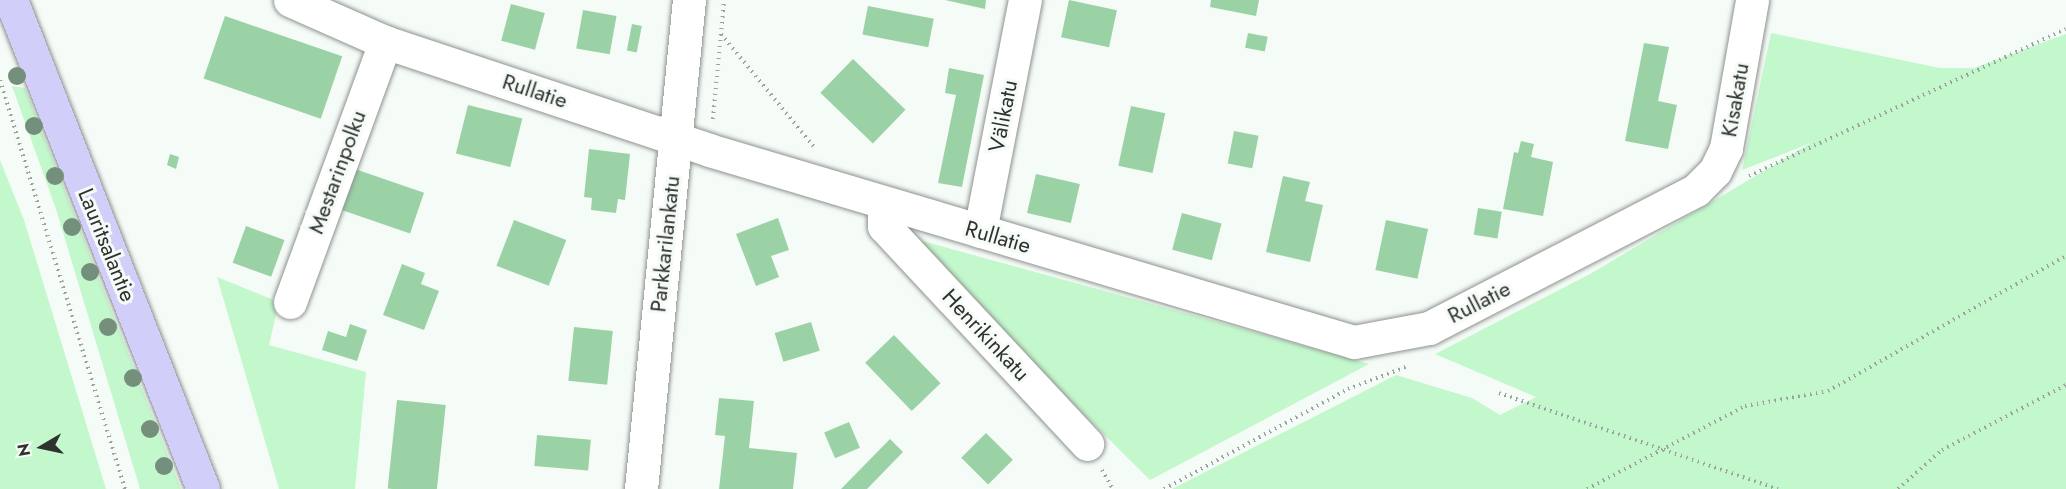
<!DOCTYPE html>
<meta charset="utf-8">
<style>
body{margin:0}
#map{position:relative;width:2066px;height:489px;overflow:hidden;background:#f5fbf6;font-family:Jost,sans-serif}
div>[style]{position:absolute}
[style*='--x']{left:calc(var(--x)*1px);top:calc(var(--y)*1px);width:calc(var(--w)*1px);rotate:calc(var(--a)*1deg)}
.green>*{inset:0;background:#c3f8cc}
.building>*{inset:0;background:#9bd2a5;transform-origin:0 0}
.path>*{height:4px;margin-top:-2px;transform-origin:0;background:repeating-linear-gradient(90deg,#9da29e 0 1.5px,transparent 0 6px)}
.roads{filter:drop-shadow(0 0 2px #8e938f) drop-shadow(0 0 2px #8e938f)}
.minor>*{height:33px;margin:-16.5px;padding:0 16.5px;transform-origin:16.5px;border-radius:16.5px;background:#fff}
.major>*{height:33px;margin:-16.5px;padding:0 16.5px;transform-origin:16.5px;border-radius:16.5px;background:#d1cefa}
.trees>*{width:18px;height:18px;margin:-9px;border-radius:50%;background:#758f7d}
span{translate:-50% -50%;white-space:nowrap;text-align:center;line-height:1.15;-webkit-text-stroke:6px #f5fbf6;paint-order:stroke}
.street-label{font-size:22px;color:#2f312f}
.north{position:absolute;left:12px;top:417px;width:60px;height:60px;-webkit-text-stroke:4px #f5fbf6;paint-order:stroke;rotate:261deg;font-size:16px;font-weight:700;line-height:24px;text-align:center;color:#2f312f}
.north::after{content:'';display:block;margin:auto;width:21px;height:27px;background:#2f312f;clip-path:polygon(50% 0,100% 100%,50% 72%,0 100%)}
</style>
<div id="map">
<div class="green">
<div style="clip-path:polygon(1771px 33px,1940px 68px,1974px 68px,2066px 34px,2066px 489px,1172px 489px,1396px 375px,1472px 398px,1500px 415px,1536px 397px,1435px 354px,1590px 274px,1811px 143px,1742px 170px)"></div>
<div style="clip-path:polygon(12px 86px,25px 88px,181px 489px,140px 489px,56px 209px)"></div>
<div style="clip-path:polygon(0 160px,24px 220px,106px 489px,0 489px)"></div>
<div style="clip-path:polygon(904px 236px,1330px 353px,1369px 364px,1150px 480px)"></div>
<div style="clip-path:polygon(217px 277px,279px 302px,269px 345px,366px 372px,355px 489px,279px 489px)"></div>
</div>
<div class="building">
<div style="clip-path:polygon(945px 0,986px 0,985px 9px)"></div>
<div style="left:1069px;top:0;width:49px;height:38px;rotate:12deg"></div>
<div style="clip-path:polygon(1211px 0,1259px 0,1256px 16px,1210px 7px)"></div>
<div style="left:511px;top:4px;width:35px;height:38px;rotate:15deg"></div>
<div style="left:868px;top:6px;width:67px;height:29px;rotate:11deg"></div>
<div style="left:583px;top:10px;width:34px;height:39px;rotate:10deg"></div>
<div style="left:225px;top:16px;width:124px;height:66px;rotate:19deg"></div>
<div style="left:632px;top:24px;width:10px;height:27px;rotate:11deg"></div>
<div style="left:1248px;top:33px;width:20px;height:15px;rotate:11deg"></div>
<div style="clip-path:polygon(1644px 43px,1669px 47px,1658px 101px,1677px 105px,1668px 149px,1625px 141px)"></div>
<div style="left:853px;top:59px;width:73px;height:47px;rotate:44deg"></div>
<div style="clip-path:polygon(949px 68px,984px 75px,962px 187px,938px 183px,956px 95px,945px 93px)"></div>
<div style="left:468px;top:105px;width:56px;height:50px;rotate:14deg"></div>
<div style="left:1131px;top:106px;width:35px;height:61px;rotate:12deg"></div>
<div style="left:1234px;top:131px;width:25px;height:33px;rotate:11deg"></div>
<div style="clip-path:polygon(1521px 141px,1534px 144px,1531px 157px,1553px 162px,1543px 216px,1503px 209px,1514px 152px,1518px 153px)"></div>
<div style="clip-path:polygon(589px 149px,630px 154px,625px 200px,618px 199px,616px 213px,591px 210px,592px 198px,584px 197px)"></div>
<div style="clip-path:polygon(170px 154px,179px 157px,176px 169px,167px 165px)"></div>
<div style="left:355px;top:169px;width:73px;height:43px;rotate:19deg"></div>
<div style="left:1036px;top:174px;width:45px;height:40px;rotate:13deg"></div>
<div style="clip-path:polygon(1283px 176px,1310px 182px,1305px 201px,1323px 205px,1310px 262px,1266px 252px)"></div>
<div style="left:1478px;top:208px;width:24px;height:27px;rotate:9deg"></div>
<div style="left:1182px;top:213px;width:41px;height:38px;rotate:15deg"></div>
<div style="clip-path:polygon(778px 218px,789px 250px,771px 256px,779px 277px,756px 286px,736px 234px)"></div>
<div style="left:514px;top:220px;width:56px;height:49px;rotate:21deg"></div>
<div style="left:1386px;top:220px;width:43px;height:51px;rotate:12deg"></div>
<div style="left:246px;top:226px;width:41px;height:39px;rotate:20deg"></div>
<div style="clip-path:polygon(402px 264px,425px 273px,421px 284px,439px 291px,424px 330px,383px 315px)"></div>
<div style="left:811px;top:322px;width:30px;height:38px;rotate:73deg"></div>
<div style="clip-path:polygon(350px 324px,367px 330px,357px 361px,322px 350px,328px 331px,346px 337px)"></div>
<div style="left:574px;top:327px;width:39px;height:54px;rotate:6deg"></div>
<div style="left:894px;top:335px;width:67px;height:40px;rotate:46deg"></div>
<div style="clip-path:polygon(719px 398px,754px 401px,749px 448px,797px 453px,793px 489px,719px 489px,725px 436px,715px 435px)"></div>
<div style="left:397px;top:400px;width:49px;height:89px;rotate:6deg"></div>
<div style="left:849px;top:422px;width:28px;height:27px;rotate:67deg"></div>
<div style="left:986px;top:433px;width:38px;height:35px;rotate:45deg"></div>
<div style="left:537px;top:435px;width:54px;height:31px;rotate:5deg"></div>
<div style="clip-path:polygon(890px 439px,903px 452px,867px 489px,841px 489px)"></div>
</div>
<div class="path">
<div style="--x:721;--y:34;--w:146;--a:50.5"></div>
<div style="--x:0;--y:80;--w:428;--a:73"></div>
<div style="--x:713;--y:119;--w:120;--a:-84.7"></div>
<div style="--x:1749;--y:176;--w:349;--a:-24.9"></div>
<div style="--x:1499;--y:393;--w:295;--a:19"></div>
<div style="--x:1102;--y:470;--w:22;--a:60"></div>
<div style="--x:1164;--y:489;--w:209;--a:-28.5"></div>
<div style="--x:1348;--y:389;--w:62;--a:-20.8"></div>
<div style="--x:1587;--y:489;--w:178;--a:-27.7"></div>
<div style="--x:1745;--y:406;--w:84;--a:-10.2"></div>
<div style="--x:1828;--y:391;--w:274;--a:-29.6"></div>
<div style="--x:1898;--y:489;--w:59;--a:-41.6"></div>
<div style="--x:1942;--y:450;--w:140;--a:-27.7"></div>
</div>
<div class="roads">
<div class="minor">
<div style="--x:290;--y:0;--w:104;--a:23.9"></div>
<div style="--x:385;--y:42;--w:342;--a:18.4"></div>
<div style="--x:709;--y:150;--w:673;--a:16.58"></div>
<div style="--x:1354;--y:342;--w:76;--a:-10.6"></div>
<div style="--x:1429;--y:328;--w:301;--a:-27.3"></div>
<div style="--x:1696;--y:190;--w:27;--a:-45"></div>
<div style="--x:1715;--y:171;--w:25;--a:-64"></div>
<div style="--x:1726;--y:148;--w:150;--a:-80"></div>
<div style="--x:884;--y:204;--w:22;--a:90"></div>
<div style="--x:884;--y:226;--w:298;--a:47"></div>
<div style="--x:980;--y:231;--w:235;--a:-79"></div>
<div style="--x:290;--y:302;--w:277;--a:-69.9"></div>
<div style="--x:641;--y:489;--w:491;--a:-84.4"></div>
</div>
<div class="major">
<div style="--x:11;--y:0;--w:525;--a:68.56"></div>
</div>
</div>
<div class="trees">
<div style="left:17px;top:76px"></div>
<div style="left:34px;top:126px"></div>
<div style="left:55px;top:176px"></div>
<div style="left:72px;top:227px"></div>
<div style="left:90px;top:272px"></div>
<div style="left:108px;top:327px"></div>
<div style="left:133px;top:378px"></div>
<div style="left:150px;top:429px"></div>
<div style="left:164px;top:466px"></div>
</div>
<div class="street-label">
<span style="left:535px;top:91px;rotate:18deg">Rullatie</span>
<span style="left:1735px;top:100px;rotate:-80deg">Kisakatu</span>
<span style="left:1003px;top:116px;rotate:-79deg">Välikatu</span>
<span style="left:337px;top:172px;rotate:-70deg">Mestarinpolku</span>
<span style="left:998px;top:237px;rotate:16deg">Rullatie</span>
<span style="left:665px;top:244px;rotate:-84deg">Parkkarilankatu</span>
<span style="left:107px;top:245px;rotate:68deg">Lauritsalantie</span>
<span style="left:1479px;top:302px;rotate:-27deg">Rullatie</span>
<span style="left:986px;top:335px;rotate:47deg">Henrikinkatu</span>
</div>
<div class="north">N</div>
</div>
